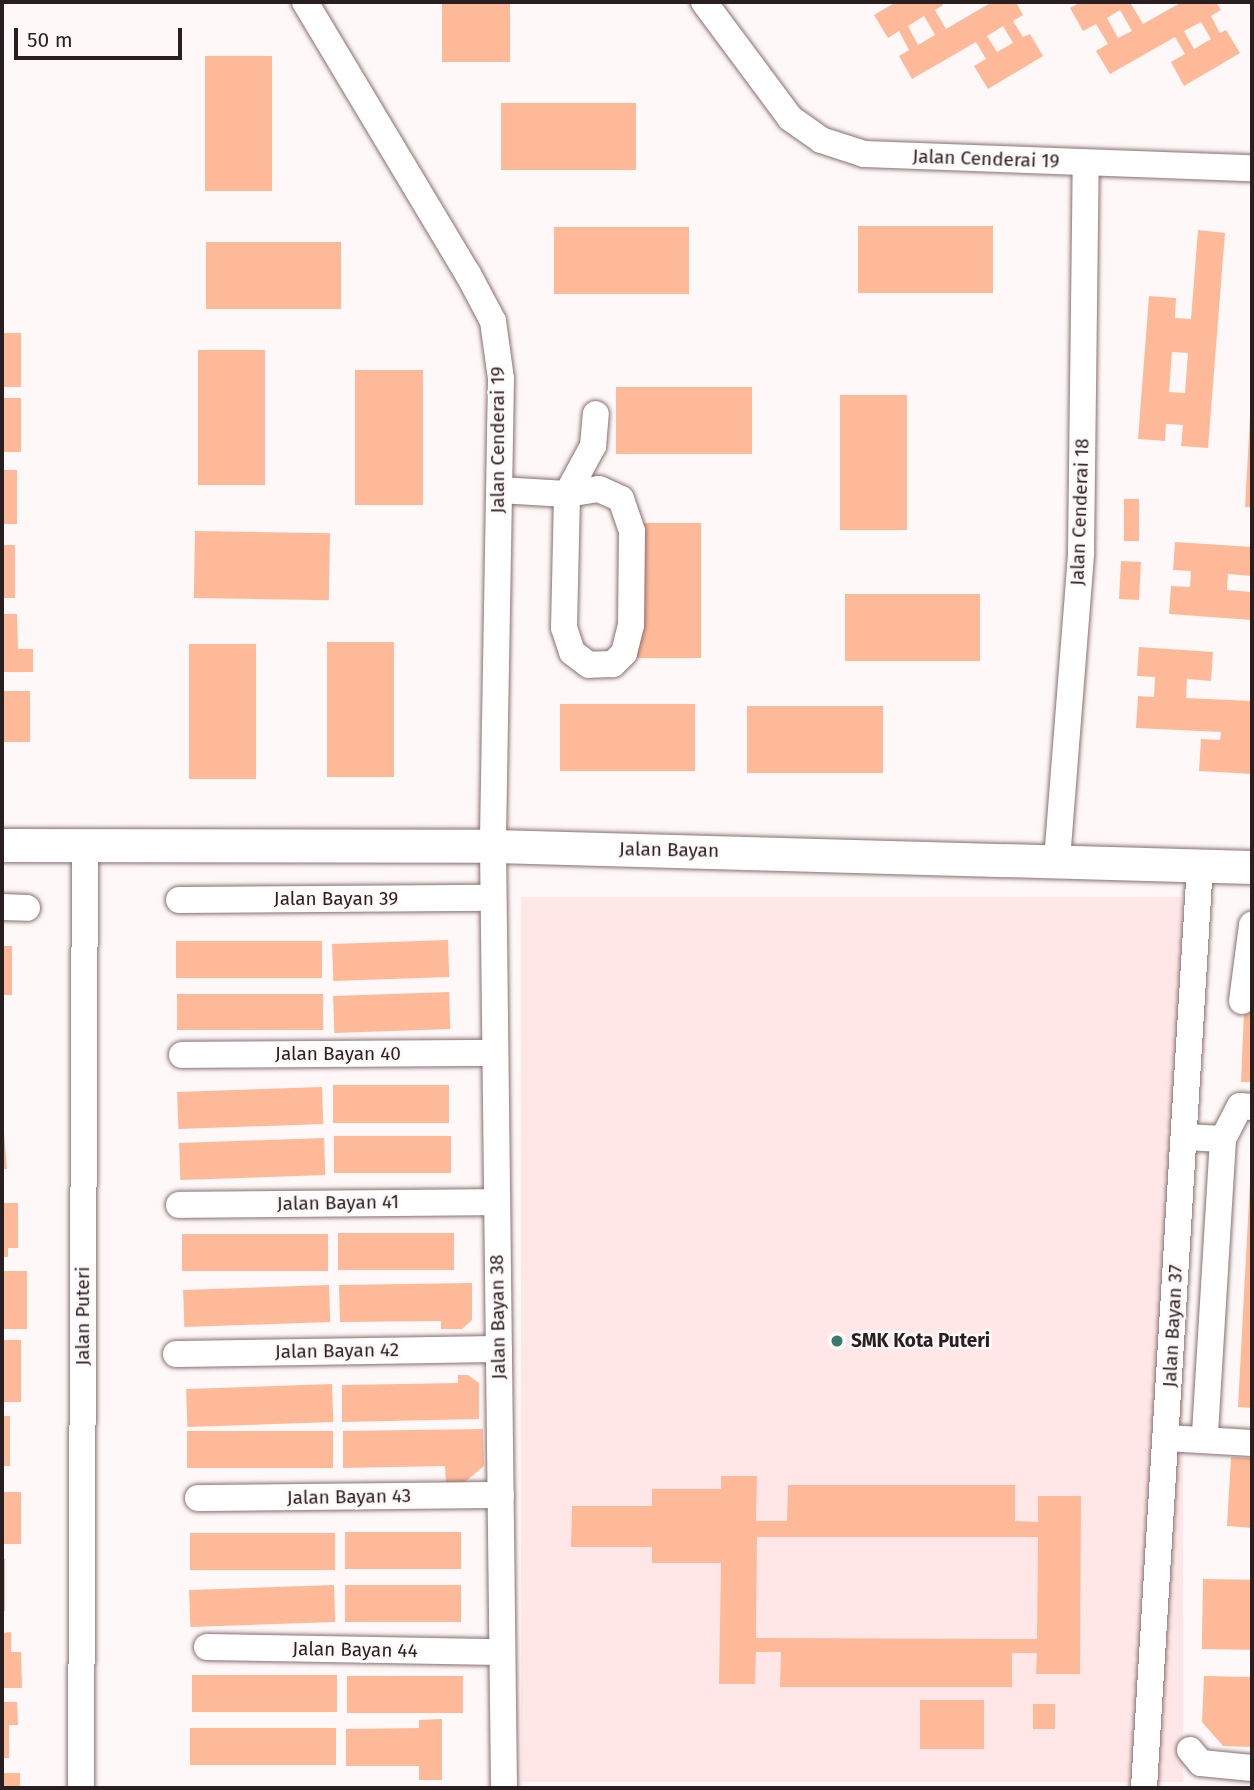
<!DOCTYPE html>
<style>
body{margin:0}
#map{position:relative;width:1254px;height:1790px;overflow:hidden;background:#fef8f8;font-family:"Fira Sans",sans-serif}
div>[style]{position:absolute}
[style*='--x']{left:calc(var(--x)*1px);top:calc(var(--y)*1px);width:calc(var(--w)*1px);rotate:calc(var(--a)*1deg)}
.built>*{inset:0;background:#ffe7e8;transform-origin:0 0}
.building>*{inset:0;background:#feba98;transform-origin:0 0}
.roads{filter:drop-shadow(0 0 2px #8a6f70) drop-shadow(0 0 2px #8a6f70)}
.minor>*{height:26px;margin:-13px;padding:0 13px;transform-origin:13px;border-radius:13px;background:#fff}
.tertiary>*{height:33px;margin:-16.5px;padding:0 16.5px;transform-origin:16.5px;border-radius:16.5px;background:#fff}
.dots>*{width:19px;height:19px;translate:-50% -50%;box-sizing:border-box;border:4px solid #fef8f8;border-radius:50%}
span{translate:-50% -50%;white-space:nowrap;text-align:center;line-height:1.15;-webkit-text-stroke:5px #fef8f8;paint-order:stroke}
.street-label{font-size:19px;color:#2a1f20}
.poi-label{font-size:19px;color:#2a1f20;font-weight:700}
.left{translate:0 -50%;text-align:left}
.frame{position:absolute;inset:0;border:4px solid #2a1f20;pointer-events:none}
.scale{position:absolute;left:14px;top:28px;width:168px;height:32px;box-sizing:border-box;border:4px solid #2a1f20;border-top:0;padding-left:9px;font-size:21px;line-height:24px;white-space:nowrap;color:#2a1f20;-webkit-text-stroke:5px #fef8f8;paint-order:stroke}
</style>
<div id="map">
<div class="built">
<div style="left:521px;top:897px;width:662px;height:885px"></div>
</div>
<div class="building">
<div style="left:442px;top:2px;width:68px;height:60px"></div>
<div style="clip-path:polygon(evenodd,896px 2px,941px 2px,943px 5px,935px 10px,946px 29px,992px 2px,1016px 2px,1023px 15px,1013px 21px,1023px 37px,1030px 34px,1043px 56px,988px 89px,974px 66px,986px 59px,976px 42px,912px 79px,899px 56px,909px 50px,899px 31px,888px 38px,874px 15px,896px 2px,924px 16px,935px 35px,918px 45px,908px 26px,924px 16px,896px 2px,1003px 26px,1013px 43px,997px 52px,987px 36px,1003px 26px)"></div>
<div style="clip-path:polygon(evenodd,1081px 2px,1135px 2px,1131px 4px,1143px 24px,1182px 2px,1216px 2px,1221px 10px,1211px 16px,1220px 33px,1226px 30px,1240px 53px,1184px 86px,1171px 62px,1185px 54px,1175px 37px,1110px 74px,1096px 51px,1108px 44px,1096px 24px,1083px 31px,1070px 8px,1081px 2px,1120px 10px,1132px 31px,1118px 38px,1107px 18px,1120px 10px,1081px 2px,1201px 22px,1211px 39px,1194px 49px,1184px 31px,1201px 22px)"></div>
<div style="left:272px;top:56px;width:135px;height:67px;rotate:90deg"></div>
<div style="left:501px;top:103px;width:135px;height:67px"></div>
<div style="left:858px;top:226px;width:135px;height:67px"></div>
<div style="left:554px;top:227px;width:135px;height:67px"></div>
<div style="clip-path:polygon(evenodd,1198px 230px,1225px 233px,1208px 448px,1181px 446px,1183px 425px,1166px 424px,1165px 441px,1138px 439px,1149px 296px,1176px 298px,1175px 318px,1191px 319px,1198px 230px,1172px 352px,1188px 353px,1185px 393px,1169px 392px,1172px 352px)"></div>
<div style="left:206px;top:242px;width:135px;height:67px"></div>
<div style="left:2px;top:333px;width:19px;height:54px"></div>
<div style="left:198px;top:350px;width:67px;height:135px"></div>
<div style="left:355px;top:370px;width:68px;height:135px"></div>
<div style="left:616px;top:387px;width:136px;height:67px"></div>
<div style="left:907px;top:395px;width:135px;height:67px;rotate:90deg"></div>
<div style="left:2px;top:398px;width:19px;height:54px"></div>
<div style="clip-path:polygon(1250px 417px,1252px 417px,1252px 507px,1245px 507px)"></div>
<div style="left:17px;top:470px;width:54px;height:15px;rotate:90deg"></div>
<div style="left:1124px;top:499px;width:15px;height:42px"></div>
<div style="left:701px;top:523px;width:135px;height:67px;rotate:90deg"></div>
<div style="left:195px;top:531px;width:135px;height:67px;rotate:1deg"></div>
<div style="clip-path:polygon(1175px 542px,1252px 547px,1252px 576px,1228px 574px,1227px 590px,1252px 592px,1252px 620px,1169px 614px,1171px 586px,1190px 587px,1191px 571px,1173px 570px)"></div>
<div style="left:15px;top:545px;width:53px;height:13px;rotate:90deg"></div>
<div style="left:1121px;top:561px;width:20px;height:38px;rotate:3deg"></div>
<div style="left:845px;top:594px;width:135px;height:67px"></div>
<div style="clip-path:polygon(2px 614px,17px 614px,18px 649px,33px 649px,33px 672px,2px 672px)"></div>
<div style="left:394px;top:642px;width:135px;height:67px;rotate:90deg"></div>
<div style="left:256px;top:644px;width:135px;height:67px;rotate:90deg"></div>
<div style="clip-path:polygon(1139px 647px,1213px 652px,1211px 681px,1187px 679px,1186px 698px,1252px 701px,1252px 774px,1199px 771px,1201px 739px,1220px 740px,1221px 732px,1136px 728px,1138px 696px,1154px 697px,1155px 677px,1137px 676px)"></div>
<div style="left:2px;top:691px;width:28px;height:51px"></div>
<div style="left:560px;top:704px;width:135px;height:67px"></div>
<div style="left:747px;top:706px;width:136px;height:67px"></div>
<div style="left:448px;top:940px;width:37px;height:116px;rotate:88deg"></div>
<div style="left:322px;top:941px;width:37px;height:146px;rotate:90deg"></div>
<div style="left:2px;top:946px;width:10px;height:49px"></div>
<div style="left:449px;top:992px;width:37px;height:116px;rotate:88deg"></div>
<div style="left:323px;top:994px;width:36px;height:146px;rotate:90deg"></div>
<div style="clip-path:polygon(1244px 1012px,1252px 1012px,1252px 1082px,1241px 1082px)"></div>
<div style="left:449px;top:1085px;width:38px;height:116px;rotate:90deg"></div>
<div style="left:322px;top:1087px;width:37px;height:145px;rotate:88deg"></div>
<div style="clip-path:polygon(2px 1108px,7px 1169px,2px 1169px)"></div>
<div style="left:451px;top:1136px;width:37px;height:117px;rotate:90deg"></div>
<div style="left:324px;top:1138px;width:37px;height:145px;rotate:88deg"></div>
<div style="clip-path:polygon(1250px 1181px,1252px 1181px,1252px 1408px,1238px 1407px)"></div>
<div style="clip-path:polygon(2px 1203px,18px 1203px,18px 1248px,8px 1248px,8px 1257px,2px 1257px)"></div>
<div style="left:454px;top:1233px;width:37px;height:116px;rotate:90deg"></div>
<div style="left:328px;top:1234px;width:37px;height:146px;rotate:90deg"></div>
<div style="left:2px;top:1271px;width:25px;height:58px"></div>
<div style="clip-path:polygon(472px 1283px,472px 1320px,462px 1329px,441px 1329px,441px 1321px,340px 1322px,339px 1285px)"></div>
<div style="left:329px;top:1285px;width:37px;height:146px;rotate:88deg"></div>
<div style="left:2px;top:1340px;width:19px;height:62px"></div>
<div style="clip-path:polygon(458px 1375px,468px 1375px,479px 1383px,479px 1419px,342px 1422px,342px 1385px,458px 1383px)"></div>
<div style="left:332px;top:1384px;width:38px;height:146px;rotate:88deg"></div>
<div style="left:2px;top:1416px;width:8px;height:50px"></div>
<div style="clip-path:polygon(483px 1429px,484px 1466px,465px 1482px,446px 1483px,445px 1466px,343px 1468px,343px 1431px)"></div>
<div style="left:333px;top:1431px;width:37px;height:146px;rotate:90deg"></div>
<div style="clip-path:polygon(1231px 1457px,1252px 1458px,1252px 1528px,1227px 1526px)"></div>
<div style="clip-path:polygon(evenodd,721px 1476px,757px 1476px,756px 1521px,787px 1521px,788px 1485px,1015px 1485px,1015px 1521px,1038px 1522px,1038px 1496px,1081px 1496px,1080px 1674px,1036px 1674px,1037px 1653px,1012px 1653px,1012px 1687px,780px 1687px,781px 1652px,756px 1652px,755px 1684px,719px 1684px,721px 1563px,652px 1563px,652px 1547px,571px 1547px,572px 1506px,652px 1506px,652px 1489px,721px 1489px,721px 1476px,757px 1537px,1038px 1537px,1037px 1639px,756px 1638px,757px 1537px)"></div>
<div style="left:2px;top:1492px;width:19px;height:52px"></div>
<div style="left:345px;top:1532px;width:116px;height:37px"></div>
<div style="left:335px;top:1533px;width:37px;height:145px;rotate:90deg"></div>
<div style="left:2px;top:1559px;width:3px;height:52px"></div>
<div style="left:1203px;top:1579px;width:49px;height:70px;rotate:1deg"></div>
<div style="left:334px;top:1585px;width:37px;height:145px;rotate:88deg"></div>
<div style="left:345px;top:1585px;width:116px;height:37px"></div>
<div style="clip-path:polygon(11px 1632px,11px 1652px,21px 1652px,22px 1688px,2px 1688px,2px 1633px)"></div>
<div style="left:337px;top:1675px;width:37px;height:145px;rotate:90deg"></div>
<div style="left:347px;top:1676px;width:116px;height:37px"></div>
<div style="clip-path:polygon(1204px 1676px,1252px 1677px,1252px 1747px,1223px 1746px,1202px 1722px)"></div>
<div style="left:920px;top:1700px;width:64px;height:49px"></div>
<div style="clip-path:polygon(2px 1702px,17px 1702px,18px 1725px,9px 1725px,9px 1758px,2px 1758px)"></div>
<div style="left:1055px;top:1704px;width:25px;height:22px;rotate:90deg"></div>
<div style="clip-path:polygon(442px 1719px,442px 1780px,419px 1780px,419px 1766px,346px 1766px,346px 1729px,419px 1728px,419px 1720px)"></div>
<div style="left:336px;top:1728px;width:37px;height:146px;rotate:90deg"></div>
<div style="left:2px;top:1773px;width:18px;height:15px"></div>
</div>
<div class="roads">
<div class="minor">
<div style="--x:305;--y:2;--w:317;--a:59.1"></div>
<div style="--x:468;--y:274;--w:53;--a:62"></div>
<div style="--x:493;--y:321;--w:59;--a:82.1"></div>
<div style="--x:501;--y:379;--w:467;--a:91"></div>
<div style="--x:493;--y:846;--w:942;--a:89.33"></div>
<div style="--x:704;--y:2;--w:144;--a:53.4"></div>
<div style="--x:790;--y:118;--w:38;--a:35"></div>
<div style="--x:821;--y:140;--w:45;--a:18"></div>
<div style="--x:864;--y:154;--w:388;--a:2.1"></div>
<div style="--x:599;--y:489;--w:24;--a:24"></div>
<div style="--x:621;--y:499;--w:34;--a:71"></div>
<div style="--x:632;--y:531;--w:94;--a:90.6"></div>
<div style="--x:631;--y:625;--w:29;--a:104"></div>
<div style="--x:624;--y:653;--w:16;--a:135"></div>
<div style="--x:613;--y:664;--w:24;--a:178"></div>
<div style="--x:589;--y:665;--w:21;--a:-143"></div>
<div style="--x:572;--y:652;--w:25;--a:-108"></div>
<div style="--x:564;--y:628;--w:134;--a:-88.7"></div>
<div style="--x:567;--y:494;--w:32;--a:-9"></div>
<div style="--x:499;--y:490;--w:68;--a:3.4"></div>
<div style="--x:567;--y:494;--w:55;--a:-61.6"></div>
<div style="--x:593;--y:446;--w:32;--a:-85"></div>
<div style="--x:1057;--y:860;--w:309;--a:-85.5"></div>
<div style="--x:1081;--y:552;--w:388;--a:-89.3"></div>
<div style="--x:179;--y:900;--w:314;--a:-0.4"></div>
<div style="--x:2;--y:907;--w:25;--a:2"></div>
<div style="--x:1242;--y:1001;--w:77;--a:-82.5"></div>
<div style="--x:182;--y:1055;--w:313;--a:-0.4"></div>
<div style="--x:1184;--y:1137;--w:39;--a:3"></div>
<div style="--x:1223;--y:1139;--w:295;--a:93.5"></div>
<div style="--x:1223;--y:1139;--w:37;--a:-63"></div>
<div style="--x:1240;--y:1106;--w:12;--a:5"></div>
<div style="--x:179;--y:1205;--w:318;--a:-0.5"></div>
<div style="--x:176;--y:1354;--w:323;--a:-0.9"></div>
<div style="--x:1166;--y:1438;--w:86;--a:3.3"></div>
<div style="--x:198;--y:1498;--w:303;--a:-0.6"></div>
<div style="--x:207;--y:1647;--w:295;--a:1"></div>
<div style="--x:1190;--y:1750;--w:17;--a:50"></div>
<div style="--x:1201;--y:1763;--w:51;--a:5.6"></div>
<div style="--x:81;--y:1788;--w:944;--a:-89.76"></div>
<div style="--x:1144;--y:1788;--w:925;--a:-86.53"></div>
</div>
<div class="tertiary">
<div style="--x:2;--y:845;--w:491;--a:0.1"></div>
<div style="--x:493;--y:846;--w:759;--a:1.58"></div>
</div>
</div>
<div class="dots">
<div style="left:837px;top:1341px;background:#367b6e"></div>
</div>
<div class="street-label">
<span style="left:986px;top:159px;rotate:2deg">Jalan Cenderai 19</span>
<span style="left:498px;top:440px;rotate:-90deg">Jalan Cenderai 19</span>
<span style="left:1080px;top:512px;rotate:-88deg">Jalan Cenderai 18</span>
<span style="left:669px;top:850px;rotate:1deg">Jalan Bayan</span>
<span style="left:336px;top:899px">Jalan Bayan 39</span>
<span style="left:338px;top:1054px">Jalan Bayan 40</span>
<span style="left:338px;top:1203px;rotate:-1deg">Jalan Bayan 41</span>
<span style="left:83px;top:1316px;rotate:-90deg">Jalan Puteri</span>
<span style="left:498px;top:1317px;rotate:-91deg">Jalan Bayan 38</span>
<span style="left:1173px;top:1326px;rotate:-87deg">Jalan Bayan 37</span>
<span style="left:337px;top:1351px;rotate:-1deg">Jalan Bayan 42</span>
<span style="left:349px;top:1497px;rotate:-1deg">Jalan Bayan 43</span>
<span style="left:355px;top:1650px;rotate:1deg">Jalan Bayan 44</span>
</div>
<div class="poi-label">
<span class="left" style="left:851px;top:1341px">SMK Kota Puteri</span>
</div>
<div class="frame"></div>
<div class="scale">50 m</div>
</div>
